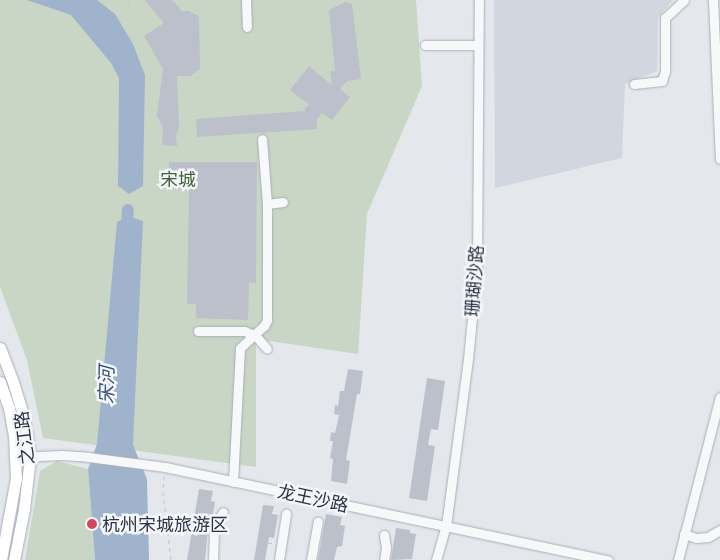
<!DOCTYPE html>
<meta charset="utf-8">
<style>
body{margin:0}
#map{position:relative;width:720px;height:560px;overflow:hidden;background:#e4e7ec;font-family:"Noto Sans","Noto Sans SC",sans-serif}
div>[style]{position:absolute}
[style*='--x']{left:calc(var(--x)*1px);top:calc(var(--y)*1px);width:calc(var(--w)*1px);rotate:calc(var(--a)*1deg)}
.built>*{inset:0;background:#d2d6de}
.green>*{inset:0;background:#c9d6c5}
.water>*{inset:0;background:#9fb4cc}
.river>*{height:12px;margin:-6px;padding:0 6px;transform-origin:6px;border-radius:6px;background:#9fb4cc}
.building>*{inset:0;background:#bbc0ca}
.path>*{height:1px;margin-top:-0.5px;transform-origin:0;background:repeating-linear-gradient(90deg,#c2c5cb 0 4px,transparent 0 8px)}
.roads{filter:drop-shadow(0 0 1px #a9aeb7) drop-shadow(0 0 1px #a9aeb7)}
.minor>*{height:9px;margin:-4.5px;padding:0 4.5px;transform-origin:4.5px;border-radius:4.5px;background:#f7f8fa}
.major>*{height:11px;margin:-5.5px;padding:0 5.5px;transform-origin:5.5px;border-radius:5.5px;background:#fff}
.dots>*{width:14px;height:14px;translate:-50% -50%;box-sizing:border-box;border:2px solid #f4f6f9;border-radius:50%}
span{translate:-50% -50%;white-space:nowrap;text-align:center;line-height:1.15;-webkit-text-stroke:5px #f4f6f9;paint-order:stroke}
.park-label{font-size:18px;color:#3f6138}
.street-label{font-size:18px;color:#2b3445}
.poi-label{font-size:18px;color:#2b3445}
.left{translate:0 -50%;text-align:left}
.water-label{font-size:19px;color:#34527a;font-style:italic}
</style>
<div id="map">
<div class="built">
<div style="clip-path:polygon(494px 0,673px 0,658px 18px,657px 71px,625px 84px,622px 158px,495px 188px)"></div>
</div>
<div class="green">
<div style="clip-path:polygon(0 0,416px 0,422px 86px,367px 214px,358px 354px,256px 339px,256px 467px,43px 438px,27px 360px,0 287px)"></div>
<div style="clip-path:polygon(57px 461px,88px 469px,95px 560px,25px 560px,40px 471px)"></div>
</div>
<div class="water">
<div style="clip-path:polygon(27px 0,97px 0,115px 14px,133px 44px,145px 75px,143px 186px,129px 194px,118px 186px,119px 78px,111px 63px,71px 15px)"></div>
<div style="clip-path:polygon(128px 216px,143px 221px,133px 445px,147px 479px,149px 560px,95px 560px,88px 469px,97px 444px,117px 222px)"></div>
</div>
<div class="river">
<div style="--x:127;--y:233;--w:23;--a:-88"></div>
</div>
<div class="building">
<div style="clip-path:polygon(145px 0,172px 0,183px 12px,187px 10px,199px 16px,200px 69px,190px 76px,177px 76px,179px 127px,176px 136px,177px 146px,162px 145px,163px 127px,157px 116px,163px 69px,144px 36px,164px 23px)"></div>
<div style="clip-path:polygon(345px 2px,352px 4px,361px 79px,347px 81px,340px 89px,350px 97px,332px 120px,322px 113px,317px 120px,317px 129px,197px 137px,196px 119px,305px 111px,305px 108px,309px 105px,290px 90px,309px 66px,332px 85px,330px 71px,335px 71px,329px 10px)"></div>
<div style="clip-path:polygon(169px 162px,257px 162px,256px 283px,249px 282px,248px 320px,196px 318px,196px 304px,187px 304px,189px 189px,168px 188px)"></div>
<div style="clip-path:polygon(348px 369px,363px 371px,360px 394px,357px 394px,346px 460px,350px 461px,347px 484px,331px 481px,333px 459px,330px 458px,333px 441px,330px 441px,331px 432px,335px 433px,339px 415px,334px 414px,335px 405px,338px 406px,340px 391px,344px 391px)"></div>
<div style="clip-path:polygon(427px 378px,445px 381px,438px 430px,431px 429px,428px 445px,435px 446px,427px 501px,409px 498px)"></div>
<div style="clip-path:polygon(199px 489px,213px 491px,211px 501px,215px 502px,212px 519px,208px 528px,205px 560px,187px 560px)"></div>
<div style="clip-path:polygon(263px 505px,274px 506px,272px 514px,278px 515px,274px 538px,269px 537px,265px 560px,254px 560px)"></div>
<div style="clip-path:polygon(326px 514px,342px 517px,340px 525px,345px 526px,342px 546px,337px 547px,334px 560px,318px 560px)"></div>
<div style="clip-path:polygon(396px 528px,410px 530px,410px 533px,416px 534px,412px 559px,391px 560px)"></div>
</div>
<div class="path">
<div style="--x:127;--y:0;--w:6;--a:51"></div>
<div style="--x:164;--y:476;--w:16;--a:94"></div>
<div style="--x:163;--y:492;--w:68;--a:83.3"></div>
<div style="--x:268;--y:543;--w:5;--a:0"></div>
</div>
<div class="roads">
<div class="minor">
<div style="--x:246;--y:0;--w:27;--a:88"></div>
<div style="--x:713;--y:0;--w:159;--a:87.5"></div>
<div style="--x:425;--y:45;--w:53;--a:0"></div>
<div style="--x:634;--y:84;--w:28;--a:-6"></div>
<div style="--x:662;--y:81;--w:10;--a:-73"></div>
<div style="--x:665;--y:71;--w:53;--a:-90"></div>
<div style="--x:665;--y:18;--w:26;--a:-43"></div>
<div style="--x:267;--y:204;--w:16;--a:-7"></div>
<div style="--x:198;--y:331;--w:46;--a:0"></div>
<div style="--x:244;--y:331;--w:12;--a:20"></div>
<div style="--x:255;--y:335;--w:18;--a:49"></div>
<div style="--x:16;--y:457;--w:46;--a:-2.5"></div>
<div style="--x:62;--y:455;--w:26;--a:4"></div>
<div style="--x:88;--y:457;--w:78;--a:7.4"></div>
<div style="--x:165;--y:467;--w:453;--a:11.9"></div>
<div style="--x:233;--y:482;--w:134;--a:-87"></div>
<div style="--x:240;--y:348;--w:33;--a:-43"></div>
<div style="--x:264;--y:326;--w:7;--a:-63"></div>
<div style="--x:267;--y:320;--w:116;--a:-90"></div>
<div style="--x:267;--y:204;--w:65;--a:-94.4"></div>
<div style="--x:684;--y:534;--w:13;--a:18"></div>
<div style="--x:696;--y:538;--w:12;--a:-5"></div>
<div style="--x:708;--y:537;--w:14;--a:-30"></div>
<div style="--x:384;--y:535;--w:13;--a:81"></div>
<div style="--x:386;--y:548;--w:12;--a:99"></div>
<div style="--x:213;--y:560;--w:32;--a:-88"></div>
<div style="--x:214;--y:528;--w:18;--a:-61"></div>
<div style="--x:279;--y:560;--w:47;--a:-81.3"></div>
<div style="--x:311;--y:560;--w:39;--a:-80"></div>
<div style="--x:436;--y:560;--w:35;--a:-74"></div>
<div style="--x:446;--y:526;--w:168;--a:-82.5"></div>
<div style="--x:468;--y:359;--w:92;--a:-84.4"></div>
<div style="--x:477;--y:267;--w:267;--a:-89.6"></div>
<div style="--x:678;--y:560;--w:168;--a:-75.6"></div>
</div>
<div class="major">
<div style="--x:0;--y:348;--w:36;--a:69"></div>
<div style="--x:13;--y:382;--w:38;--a:73"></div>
<div style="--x:24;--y:418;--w:39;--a:81"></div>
<div style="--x:30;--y:457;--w:52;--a:96.6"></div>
<div style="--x:24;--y:509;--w:52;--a:101.1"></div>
<div style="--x:0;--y:382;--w:28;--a:71"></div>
<div style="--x:9;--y:408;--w:28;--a:80"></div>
<div style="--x:14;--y:436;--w:42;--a:87.3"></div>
<div style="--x:16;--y:478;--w:83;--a:100.4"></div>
</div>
</div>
<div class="dots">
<div style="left:92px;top:524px;background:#d1495b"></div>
</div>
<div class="park-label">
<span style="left:178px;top:179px">宋城</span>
</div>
<div class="street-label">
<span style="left:474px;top:281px;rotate:-86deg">珊瑚沙路</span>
<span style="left:24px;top:438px;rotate:-97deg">之江路</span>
<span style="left:313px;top:498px;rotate:12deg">龙王沙路</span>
</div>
<div class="poi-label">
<span class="left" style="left:102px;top:524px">杭州宋城旅游区</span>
</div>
<div class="water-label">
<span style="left:107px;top:385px;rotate:-89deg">宋河</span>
</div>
</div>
